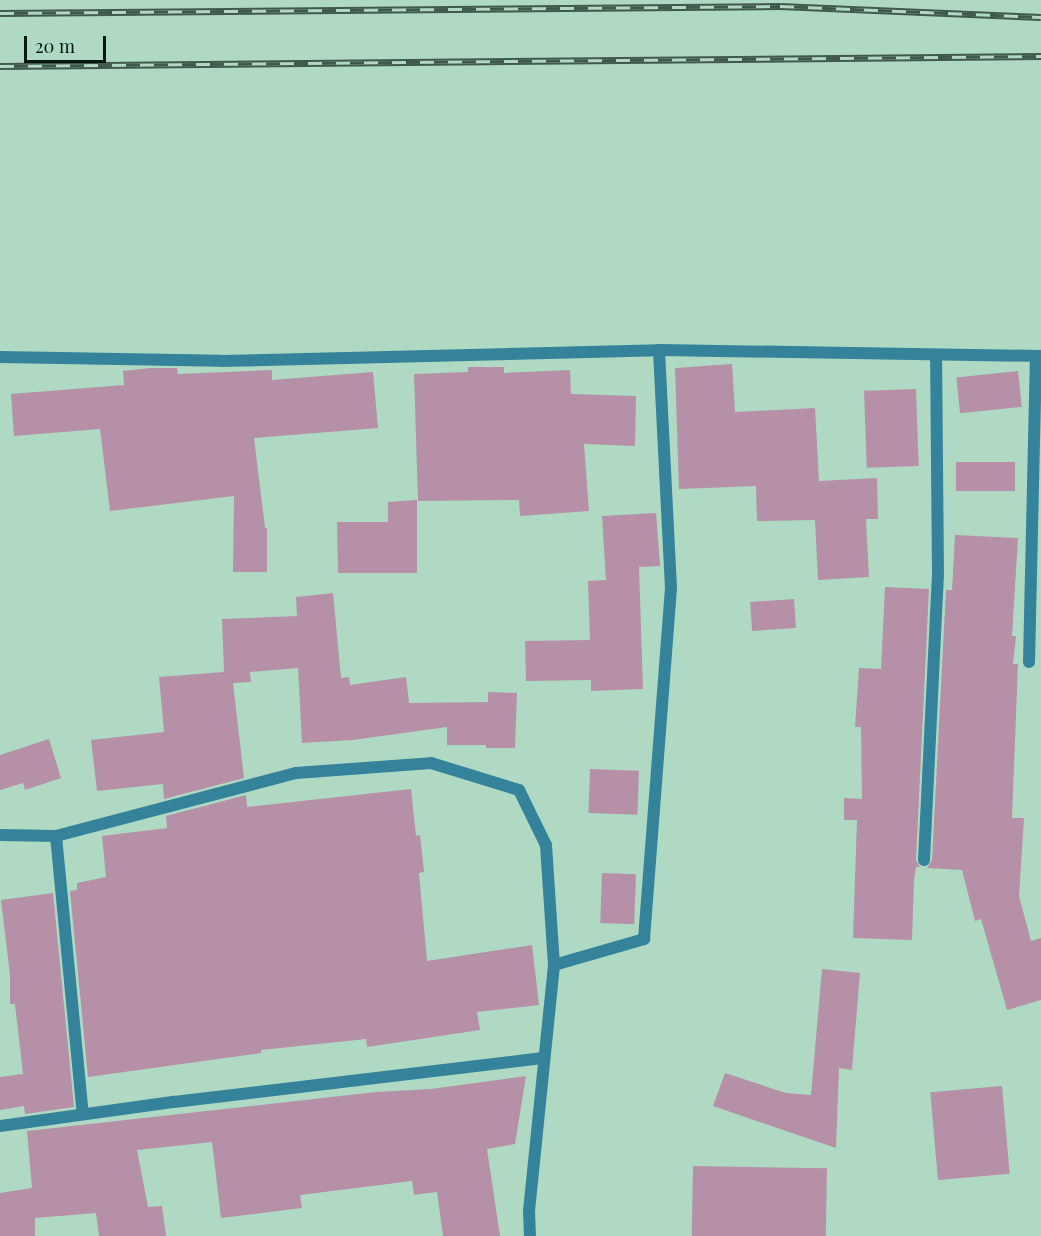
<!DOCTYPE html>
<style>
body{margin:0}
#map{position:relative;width:1041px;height:1236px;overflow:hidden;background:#b0d9c3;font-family:"Playfair Display",serif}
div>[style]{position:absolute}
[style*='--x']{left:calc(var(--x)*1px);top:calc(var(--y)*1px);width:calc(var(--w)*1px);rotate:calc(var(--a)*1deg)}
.building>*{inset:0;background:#b590a7;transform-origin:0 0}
.minor>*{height:12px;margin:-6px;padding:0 6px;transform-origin:6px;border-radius:6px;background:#34839b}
.tertiary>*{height:12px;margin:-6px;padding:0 6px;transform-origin:6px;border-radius:6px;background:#34839b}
.rail>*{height:7px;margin-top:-3.5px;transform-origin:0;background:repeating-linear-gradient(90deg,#b0d9c3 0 14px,#40594c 0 28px);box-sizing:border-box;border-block:2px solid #40594c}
span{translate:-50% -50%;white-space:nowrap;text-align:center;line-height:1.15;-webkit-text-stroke:6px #b0d9c3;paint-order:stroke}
.scale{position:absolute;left:24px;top:36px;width:82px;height:27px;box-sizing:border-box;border:3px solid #081810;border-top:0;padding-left:8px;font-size:18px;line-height:21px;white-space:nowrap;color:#081810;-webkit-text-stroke:4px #b0d9c3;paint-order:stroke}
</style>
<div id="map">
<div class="building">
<div style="clip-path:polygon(732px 364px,735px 412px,815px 408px,819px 481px,877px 478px,878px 519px,866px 519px,869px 577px,818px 580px,815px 520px,757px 521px,756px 486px,679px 489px,675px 368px)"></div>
<div style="clip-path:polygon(468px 367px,504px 367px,504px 373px,570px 370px,571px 394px,636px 396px,635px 446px,584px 444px,589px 511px,520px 516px,519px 500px,418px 501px,414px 374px,468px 372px)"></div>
<div style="clip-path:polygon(151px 368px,177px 368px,178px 374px,272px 370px,272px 380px,373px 372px,378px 428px,254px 438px,265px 528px,267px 528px,267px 572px,233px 572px,234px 496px,110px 511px,100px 429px,14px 436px,11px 394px,124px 385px,123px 371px)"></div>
<div style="left:1018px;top:371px;width:36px;height:62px;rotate:84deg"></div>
<div style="left:916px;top:389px;width:77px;height:52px;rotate:88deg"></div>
<div style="left:956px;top:462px;width:59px;height:29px"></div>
<div style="clip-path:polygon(417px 500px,417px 573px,338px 573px,337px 522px,388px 522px,388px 502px)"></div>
<div style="clip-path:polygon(656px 513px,660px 566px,639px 567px,643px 689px,591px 691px,591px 680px,526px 681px,525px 641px,590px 640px,588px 581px,606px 580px,602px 516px)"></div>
<div style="clip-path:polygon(955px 535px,1018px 538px,1012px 636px,1016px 636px,1013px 664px,1018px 664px,1012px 818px,1024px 818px,1019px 896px,1031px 941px,1041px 938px,1041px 1000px,1007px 1010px,981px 919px,975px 921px,962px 870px,927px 868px,932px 860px,946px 590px,952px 590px)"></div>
<div style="clip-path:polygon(885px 587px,929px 589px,916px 860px,920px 867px,916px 867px,914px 881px,912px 940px,853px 938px,857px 820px,844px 820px,844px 798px,862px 799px,861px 727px,855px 727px,859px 668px,881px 669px)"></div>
<div style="clip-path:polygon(333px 593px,341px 678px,349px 677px,350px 685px,406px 677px,409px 703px,488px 702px,488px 692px,517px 693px,515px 748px,486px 748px,486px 745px,447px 745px,447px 727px,353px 740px,302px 743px,298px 668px,250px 672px,251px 682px,233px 683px,244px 778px,164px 799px,163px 784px,97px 791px,91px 740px,164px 732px,159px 677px,224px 672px,222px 619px,297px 616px,296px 597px)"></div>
<div style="left:794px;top:599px;width:29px;height:44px;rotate:86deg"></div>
<div style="clip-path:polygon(49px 739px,61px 778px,25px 790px,23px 783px,0 790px,0 755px)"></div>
<div style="left:590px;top:769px;width:49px;height:44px;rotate:2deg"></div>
<div style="clip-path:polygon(411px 789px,416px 836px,420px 835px,424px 872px,419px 873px,427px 961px,532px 945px,539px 1005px,477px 1012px,480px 1030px,367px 1047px,366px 1039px,261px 1050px,261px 1053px,88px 1077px,70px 891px,77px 890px,77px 883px,106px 877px,102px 836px,167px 828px,166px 816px,246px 795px,247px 807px)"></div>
<div style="left:602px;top:873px;width:34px;height:50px;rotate:2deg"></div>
<div style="clip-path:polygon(53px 893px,74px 1107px,25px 1114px,24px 1106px,0 1110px,0 1077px,23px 1074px,15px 1004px,10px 1004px,10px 975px,1px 900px)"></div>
<div style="clip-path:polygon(822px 969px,860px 973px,852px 1070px,839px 1068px,836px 1148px,713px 1106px,725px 1073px,786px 1093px,811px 1095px)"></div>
<div style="clip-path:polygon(526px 1076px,515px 1144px,487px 1149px,500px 1236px,443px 1236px,437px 1192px,414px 1195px,412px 1181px,300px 1195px,302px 1208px,221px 1218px,212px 1142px,137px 1150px,148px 1207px,162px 1206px,166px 1236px,99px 1236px,96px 1213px,35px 1218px,35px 1236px,0 1236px,0 1193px,32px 1188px,27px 1131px,376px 1092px,431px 1089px)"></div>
<div style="left:1002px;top:1086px;width:88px;height:72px;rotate:85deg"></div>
<div style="left:693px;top:1166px;width:134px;height:70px;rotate:1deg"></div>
</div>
<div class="minor">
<div style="--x:0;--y:357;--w:221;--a:1"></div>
<div style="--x:221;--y:361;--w:438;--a:-1.4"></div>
<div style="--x:659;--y:350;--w:382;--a:0.9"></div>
<div style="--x:1029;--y:662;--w:306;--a:-88.7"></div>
<div style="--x:56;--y:836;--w:279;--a:84.5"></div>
<div style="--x:924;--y:860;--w:284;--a:-87.2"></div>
<div style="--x:938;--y:576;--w:221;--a:-90.5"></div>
<div style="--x:554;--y:965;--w:94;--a:-16.1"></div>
<div style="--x:644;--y:939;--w:352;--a:-85.6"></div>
<div style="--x:671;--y:588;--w:238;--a:-92.9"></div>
<div style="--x:0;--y:1126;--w:176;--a:-7.9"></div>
<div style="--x:174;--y:1102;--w:371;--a:-6.8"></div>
</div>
<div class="tertiary">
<div style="--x:0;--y:835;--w:56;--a:1"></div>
<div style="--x:56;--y:836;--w:248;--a:-14.7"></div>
<div style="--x:296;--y:773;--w:135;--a:-4.2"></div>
<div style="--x:431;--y:763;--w:92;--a:17.1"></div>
<div style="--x:519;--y:790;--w:61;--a:63.9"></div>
<div style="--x:546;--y:845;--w:120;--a:86.2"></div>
<div style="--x:554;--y:965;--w:246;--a:95.8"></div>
<div style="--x:529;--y:1210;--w:26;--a:88"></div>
</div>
<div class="rail">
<div style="--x:0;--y:13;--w:780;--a:-0.51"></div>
<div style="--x:780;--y:6;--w:261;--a:2.4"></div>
<div style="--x:0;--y:66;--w:1041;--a:-0.55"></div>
</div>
<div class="scale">20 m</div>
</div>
